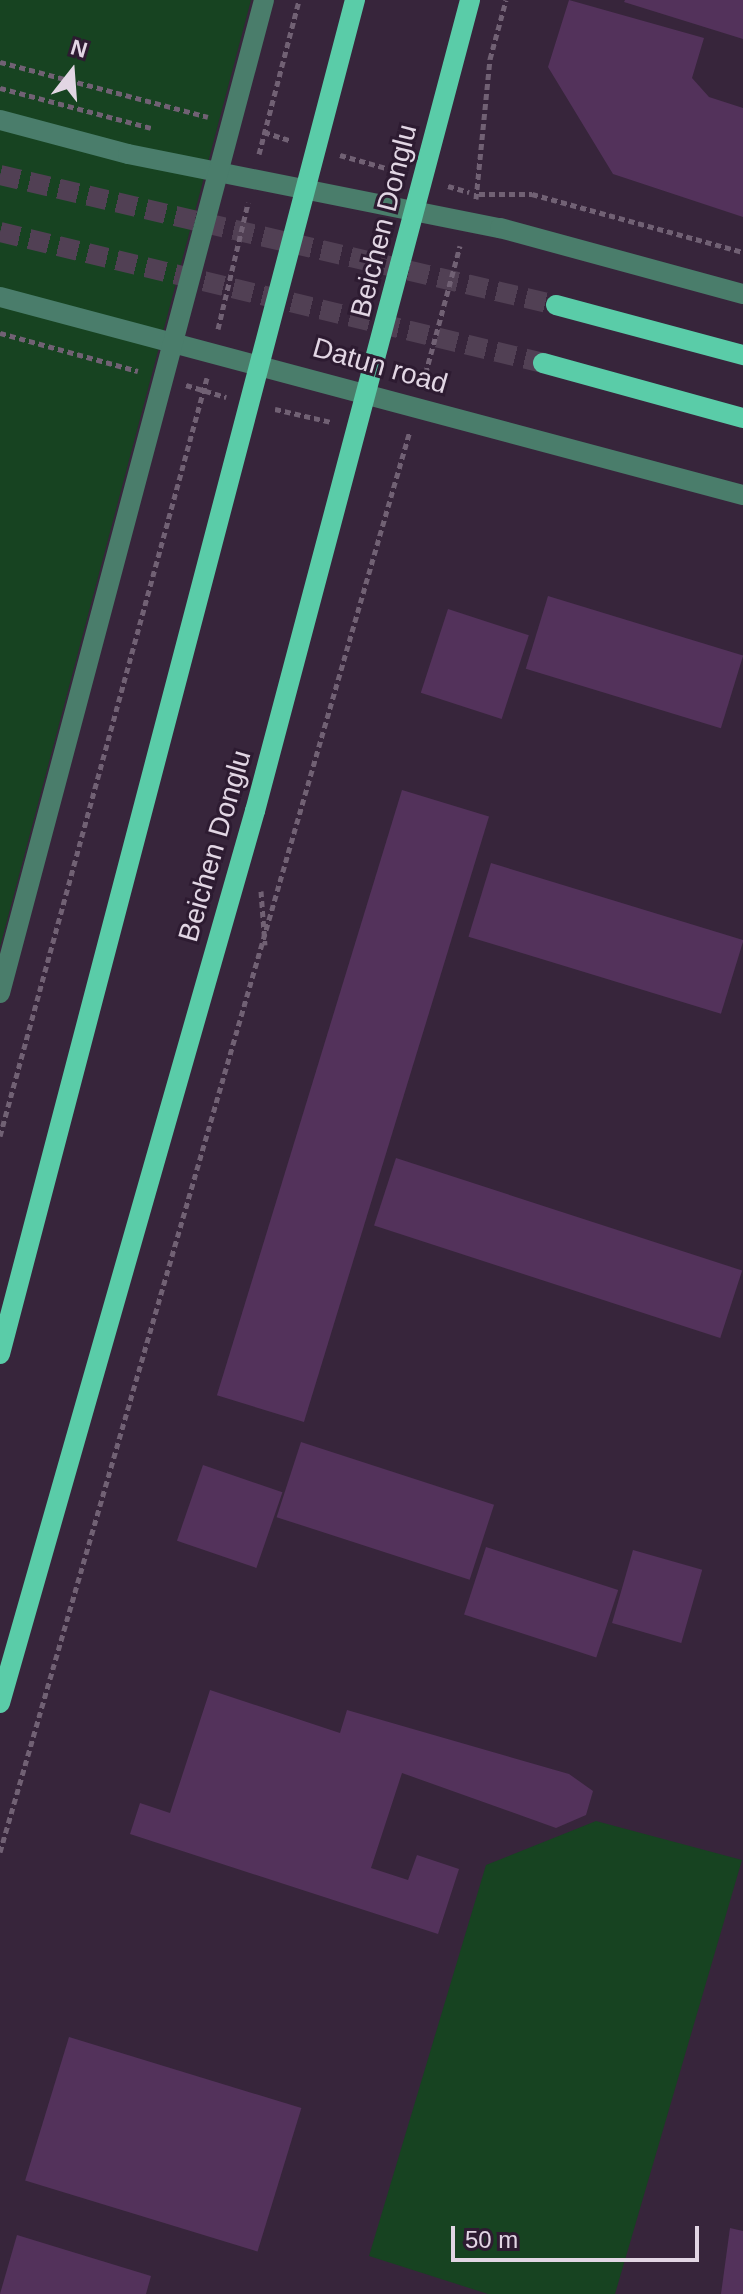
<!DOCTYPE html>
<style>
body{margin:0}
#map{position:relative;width:743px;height:2294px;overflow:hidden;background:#37253b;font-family:Arial,sans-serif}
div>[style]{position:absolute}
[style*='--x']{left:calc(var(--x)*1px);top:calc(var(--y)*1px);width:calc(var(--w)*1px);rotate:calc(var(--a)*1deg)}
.green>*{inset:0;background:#174321}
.building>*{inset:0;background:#53325b;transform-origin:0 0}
.major-tunnel>*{height:20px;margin-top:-10px;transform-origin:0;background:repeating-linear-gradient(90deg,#514054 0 20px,transparent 0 30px)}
.path>*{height:5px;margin-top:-2.5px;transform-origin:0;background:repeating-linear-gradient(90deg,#716174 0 6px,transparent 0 10px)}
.minor>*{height:20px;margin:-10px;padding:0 10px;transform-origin:10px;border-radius:10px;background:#4a7d6b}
.major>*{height:20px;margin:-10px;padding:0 10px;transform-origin:10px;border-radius:10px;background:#5acca8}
span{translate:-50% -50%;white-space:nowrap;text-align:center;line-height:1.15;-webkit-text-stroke:6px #2d1b31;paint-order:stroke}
.street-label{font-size:28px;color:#e2d6e4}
.north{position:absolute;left:32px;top:32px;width:80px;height:80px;-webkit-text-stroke:6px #2d1b31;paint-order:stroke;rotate:17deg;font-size:22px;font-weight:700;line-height:32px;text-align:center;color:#e2d6e4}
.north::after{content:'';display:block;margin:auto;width:28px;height:36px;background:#e2d6e4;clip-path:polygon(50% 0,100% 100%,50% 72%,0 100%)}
.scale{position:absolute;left:451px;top:2226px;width:248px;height:36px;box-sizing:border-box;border:4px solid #e2d6e4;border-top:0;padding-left:10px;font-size:24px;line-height:28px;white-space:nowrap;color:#e2d6e4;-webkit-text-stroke:6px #2d1b31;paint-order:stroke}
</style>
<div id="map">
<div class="green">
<div style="clip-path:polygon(0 0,251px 0,0 947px)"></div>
<div style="clip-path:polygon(596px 1821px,742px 1860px,615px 2294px,488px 2294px,369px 2256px,486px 1865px)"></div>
</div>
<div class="building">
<div style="clip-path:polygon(569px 0,704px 38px,692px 78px,709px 97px,743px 108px,743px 217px,613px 174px,548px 67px)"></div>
<div style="clip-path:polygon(625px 0,743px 0,743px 39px,624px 2px)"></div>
<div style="left:548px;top:596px;width:204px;height:76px;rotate:17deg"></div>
<div style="left:448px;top:609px;width:85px;height:88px;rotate:18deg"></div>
<div style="left:402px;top:790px;width:91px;height:633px;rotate:17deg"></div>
<div style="left:491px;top:863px;width:264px;height:77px;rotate:17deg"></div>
<div style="left:396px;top:1158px;width:364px;height:71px;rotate:18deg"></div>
<div style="left:301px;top:1442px;width:203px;height:79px;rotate:18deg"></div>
<div style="left:203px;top:1465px;width:84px;height:80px;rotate:19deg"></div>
<div style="left:486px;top:1547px;width:139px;height:71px;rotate:18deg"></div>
<div style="left:633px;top:1550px;width:72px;height:76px;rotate:16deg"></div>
<div style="clip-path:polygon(210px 1690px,340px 1733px,347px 1710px,569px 1774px,593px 1791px,586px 1815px,556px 1828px,402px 1773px,371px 1868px,408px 1880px,417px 1855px,459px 1869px,438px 1934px,130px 1834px,140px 1803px,170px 1813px)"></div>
<div style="left:69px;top:2037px;width:243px;height:150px;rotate:17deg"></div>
<div style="clip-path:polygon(730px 2228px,743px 2231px,743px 2294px,721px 2294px)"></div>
<div style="clip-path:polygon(17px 2235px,151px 2276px,146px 2294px,0 2294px)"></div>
</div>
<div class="major-tunnel">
<div style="--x:0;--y:175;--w:571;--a:13.16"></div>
<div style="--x:0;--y:232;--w:559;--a:13.56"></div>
</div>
<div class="path">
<div style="--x:0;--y:62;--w:215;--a:14.8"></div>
<div style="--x:0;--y:88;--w:156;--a:14.8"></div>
<div style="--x:264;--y:132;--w:29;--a:18"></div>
<div style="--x:259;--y:154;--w:159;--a:-75.4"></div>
<div style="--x:340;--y:155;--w:62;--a:15.8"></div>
<div style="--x:448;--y:186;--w:22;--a:16"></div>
<div style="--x:479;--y:194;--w:53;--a:0"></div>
<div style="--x:532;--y:194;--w:219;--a:15.4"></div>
<div style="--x:476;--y:199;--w:141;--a:-84.3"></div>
<div style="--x:490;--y:59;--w:61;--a:-74.8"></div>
<div style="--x:218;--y:329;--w:130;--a:-76.6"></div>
<div style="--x:0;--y:333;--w:143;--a:15.4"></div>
<div style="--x:423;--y:383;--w:142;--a:-74.9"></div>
<div style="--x:186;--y:385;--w:42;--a:16.7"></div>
<div style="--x:275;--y:409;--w:57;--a:13.1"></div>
<div style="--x:261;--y:891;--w:54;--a:85.8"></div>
<div style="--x:0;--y:1136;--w:786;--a:-74.73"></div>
<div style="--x:0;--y:1852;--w:1479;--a:-73.91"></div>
</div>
<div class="minor">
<div style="--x:0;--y:120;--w:132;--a:14.9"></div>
<div style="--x:128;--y:154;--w:379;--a:11.3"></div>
<div style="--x:500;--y:228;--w:252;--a:15.2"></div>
<div style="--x:0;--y:297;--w:769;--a:14.92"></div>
<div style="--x:0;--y:993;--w:1027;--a:-75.11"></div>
</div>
<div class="major">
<div style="--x:556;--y:305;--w:194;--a:15"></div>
<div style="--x:543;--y:363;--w:207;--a:15.4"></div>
<div style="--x:0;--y:1354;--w:1400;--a:-75.31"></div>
<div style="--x:0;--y:1703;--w:928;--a:-74.05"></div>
<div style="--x:255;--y:811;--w:839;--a:-75.15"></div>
</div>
<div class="street-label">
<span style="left:384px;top:221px;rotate:-76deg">Beichen Donglu</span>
<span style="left:380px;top:366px;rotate:16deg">Datun road</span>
<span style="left:215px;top:846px;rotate:-74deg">Beichen Donglu</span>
</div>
<div class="north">N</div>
<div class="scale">50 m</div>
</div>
